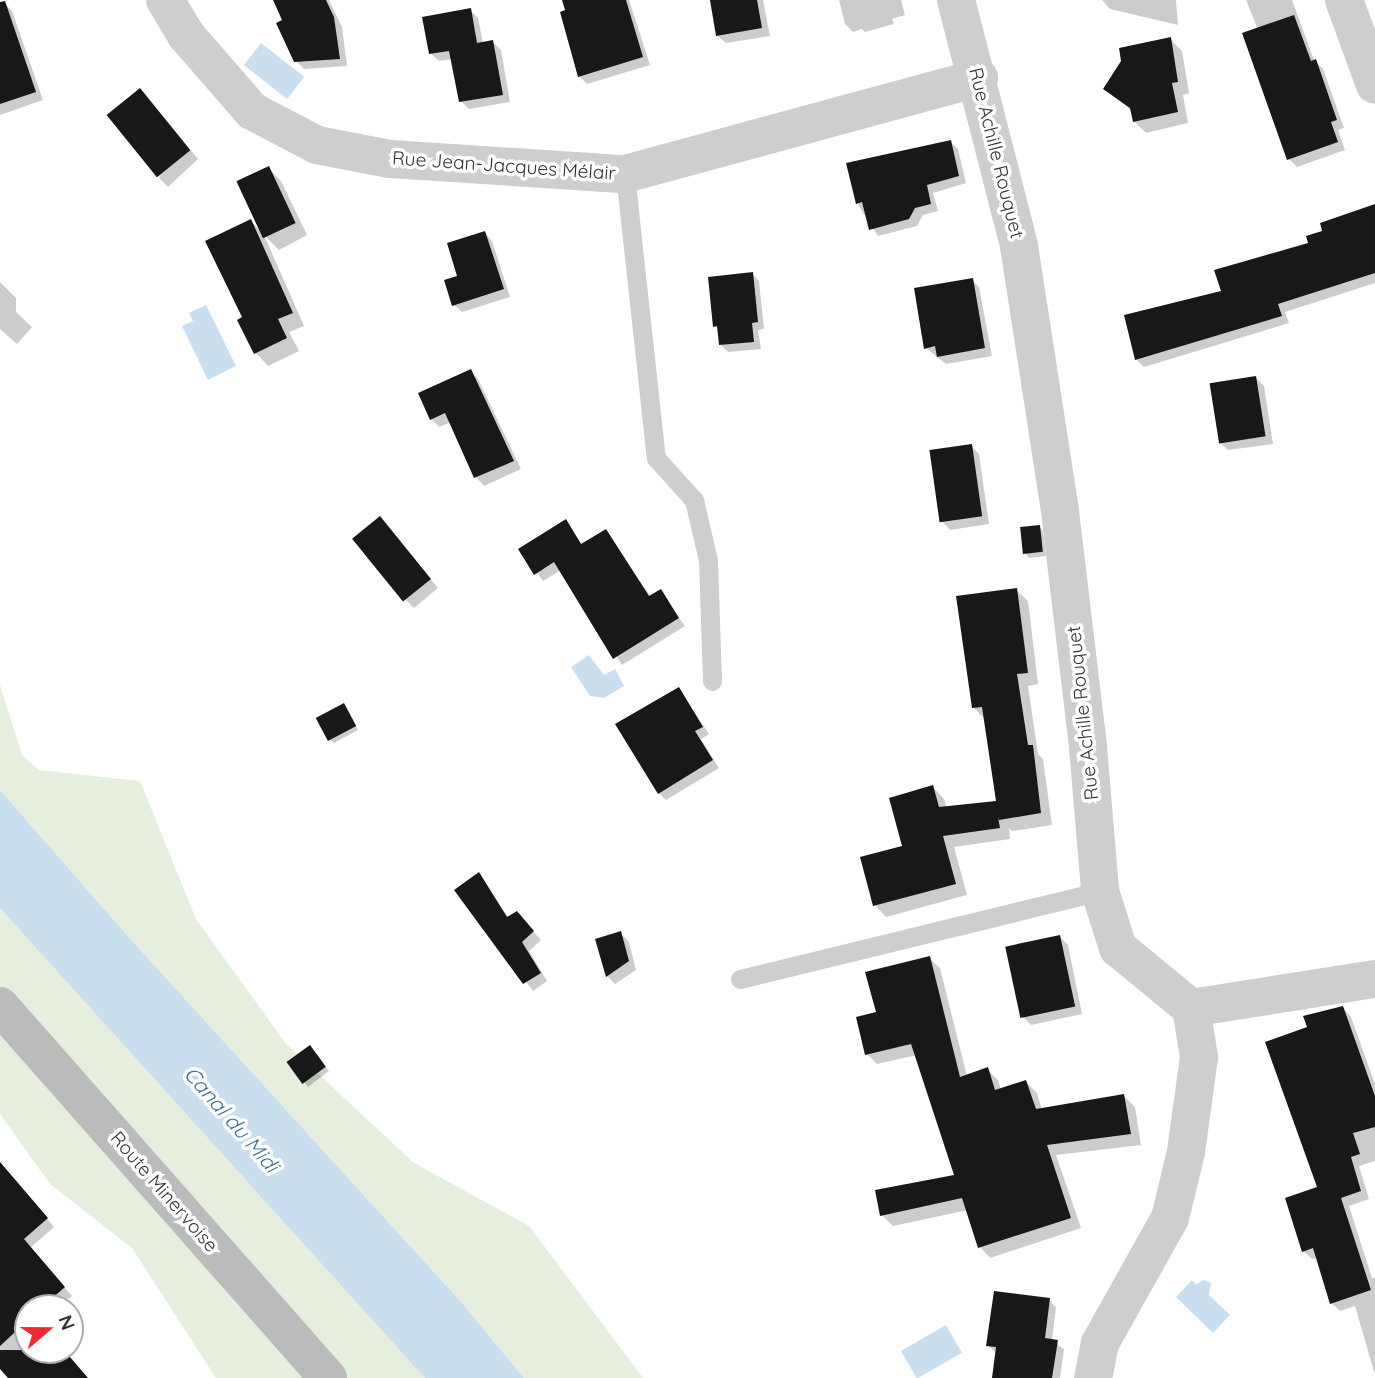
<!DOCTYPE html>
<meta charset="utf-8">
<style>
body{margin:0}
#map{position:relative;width:1375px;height:1378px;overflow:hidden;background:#fff;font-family:Quicksand,sans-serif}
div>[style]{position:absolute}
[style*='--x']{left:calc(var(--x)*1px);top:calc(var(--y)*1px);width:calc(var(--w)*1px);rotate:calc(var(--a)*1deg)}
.green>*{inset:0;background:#e6eede}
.water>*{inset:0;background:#c9dfef;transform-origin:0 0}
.shadow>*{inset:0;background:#0003}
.building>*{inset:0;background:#181818;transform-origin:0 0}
.service>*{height:19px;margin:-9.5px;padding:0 9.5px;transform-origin:9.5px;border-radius:9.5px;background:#cecece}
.minor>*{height:38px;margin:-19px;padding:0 19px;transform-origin:19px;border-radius:19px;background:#cecece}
.secondary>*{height:38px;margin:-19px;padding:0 19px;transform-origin:19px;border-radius:19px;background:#bbb}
span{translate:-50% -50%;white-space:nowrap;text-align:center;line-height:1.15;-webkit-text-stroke:7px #fff;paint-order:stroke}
.street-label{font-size:19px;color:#313131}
.water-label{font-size:21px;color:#397199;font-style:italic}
.north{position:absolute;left:14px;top:1294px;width:70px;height:70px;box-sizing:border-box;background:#fff;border:2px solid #adadad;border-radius:50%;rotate:70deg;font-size:19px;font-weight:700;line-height:28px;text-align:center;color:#313131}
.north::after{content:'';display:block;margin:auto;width:24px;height:32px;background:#f02a35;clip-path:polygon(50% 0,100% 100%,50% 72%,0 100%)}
</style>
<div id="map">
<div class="green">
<div style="clip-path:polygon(0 685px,22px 755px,39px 770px,140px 781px,196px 919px,286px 1044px,414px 1163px,529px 1226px,643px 1378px,524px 1378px,462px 1303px,125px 933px,0 790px)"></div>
<div style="clip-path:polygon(0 908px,397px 1344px,425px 1378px,216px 1378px,132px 1248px,50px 1184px,0 1114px)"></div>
</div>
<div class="water">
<div style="left:261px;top:43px;width:55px;height:28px;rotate:38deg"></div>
<div style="clip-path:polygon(206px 305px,236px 366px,208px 380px,182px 326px,193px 321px,189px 313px)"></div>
<div style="clip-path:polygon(589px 655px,604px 675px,615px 669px,624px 686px,604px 698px,590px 696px,571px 667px)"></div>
<div style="clip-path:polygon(0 790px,125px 933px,462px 1303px,524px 1378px,425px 1378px,0 908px)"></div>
<div style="clip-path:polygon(1192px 1280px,1196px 1284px,1204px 1280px,1211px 1283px,1209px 1295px,1230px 1315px,1213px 1333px,1176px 1297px)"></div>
<div style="left:946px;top:1325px;width:32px;height:52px;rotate:60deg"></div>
</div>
<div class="shadow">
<div style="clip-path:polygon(275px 0,329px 0,342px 27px,347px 66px,304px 69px,296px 61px)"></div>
<div style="clip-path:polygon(564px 0,629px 0,650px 65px,587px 84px,579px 76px)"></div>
<div style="clip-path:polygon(711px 0,763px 0,770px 36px,726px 43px,717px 35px)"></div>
<div style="clip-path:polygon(839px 0,901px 0,905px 15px,892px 19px,894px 24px,865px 32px,862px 29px,853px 32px,845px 24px)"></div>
<div style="clip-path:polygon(1102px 0,1176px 0,1178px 25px,1110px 9px)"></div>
<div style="clip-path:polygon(1246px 0,1292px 0,1314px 60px,1323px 69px,1344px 128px,1338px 130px,1345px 150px,1297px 167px,1289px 159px,1258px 30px)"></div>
<div style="clip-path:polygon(4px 3px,12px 11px,43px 100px,0 115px,0 4px)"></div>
<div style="clip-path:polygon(470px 10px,478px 18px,483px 43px,493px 42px,501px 50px,510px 102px,469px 109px,461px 101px,453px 59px,439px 61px,430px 53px)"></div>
<div style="clip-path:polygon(1170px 39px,1182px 51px,1189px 93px,1183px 95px,1188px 123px,1146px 133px,1134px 121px,1133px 112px,1105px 89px)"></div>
<div style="clip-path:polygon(148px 98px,198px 159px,168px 187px,160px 179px)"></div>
<div style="clip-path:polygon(950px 142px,958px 149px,966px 183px,933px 193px,938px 211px,923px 215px,917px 226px,878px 236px,857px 203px)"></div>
<div style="clip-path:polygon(268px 168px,281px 181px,307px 235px,279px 250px,264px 235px,304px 326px,289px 332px,299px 351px,268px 366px,256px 353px,239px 321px,244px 318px,251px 221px,264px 235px)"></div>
<div style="clip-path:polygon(1375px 206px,1375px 283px,1285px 312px,1289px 323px,1144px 367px,1136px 359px,1223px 293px,1310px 244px,1324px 232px)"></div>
<div style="clip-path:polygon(485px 233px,492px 241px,510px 297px,462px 312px,454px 305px,459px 277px)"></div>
<div style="clip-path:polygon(752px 274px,759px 281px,764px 329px,758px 330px,761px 349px,728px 352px,721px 345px,720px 331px,715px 326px)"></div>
<div style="clip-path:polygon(972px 280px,979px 287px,992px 356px,946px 364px,926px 348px)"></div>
<div style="clip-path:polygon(0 282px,16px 298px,16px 312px,32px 327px,17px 344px,0 329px)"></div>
<div style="clip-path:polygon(470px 371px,478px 379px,521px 469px,484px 486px,476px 477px,451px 422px,439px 427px,431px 419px)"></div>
<div style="clip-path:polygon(1256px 378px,1264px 386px,1273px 444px,1228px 450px,1219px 442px)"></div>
<div style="clip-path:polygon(971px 446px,979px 454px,989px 524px,950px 530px,942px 521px)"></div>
<div style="clip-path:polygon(565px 522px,583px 545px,605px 531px,651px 597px,660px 591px,685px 626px,622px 665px,561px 570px,543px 581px,521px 550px)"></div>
<div style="clip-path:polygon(388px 527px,438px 588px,414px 608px,406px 600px)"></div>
<div style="clip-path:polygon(1039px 527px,1043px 531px,1046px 556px,1029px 558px,1026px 554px)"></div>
<div style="clip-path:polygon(1016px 590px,1028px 601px,1038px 684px,1028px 686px,1038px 754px,1043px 759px,1052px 825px,1012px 831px,1009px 828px,1010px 839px,954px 847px,967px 895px,886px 917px,875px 905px,933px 787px,944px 799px,947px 808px,998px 803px,985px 719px,973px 707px)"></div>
<div style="clip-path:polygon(679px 689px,709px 734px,701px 739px,719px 768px,666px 800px,659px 793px)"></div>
<div style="clip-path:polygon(347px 709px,358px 730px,334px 743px,330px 740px)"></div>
<div style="clip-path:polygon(479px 875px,509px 918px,524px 921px,541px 940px,529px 951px,547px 981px,533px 991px,457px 890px)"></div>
<div style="clip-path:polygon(620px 933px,629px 942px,636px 970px,615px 984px,607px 976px)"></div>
<div style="clip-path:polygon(1060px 937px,1068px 945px,1082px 1014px,1031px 1025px,1022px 1016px)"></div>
<div style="clip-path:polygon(929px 958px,940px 968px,967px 1076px,987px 1069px,998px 1080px,1001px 1090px,1026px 1082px,1037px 1093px,1042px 1110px,1124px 1096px,1135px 1107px,1141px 1145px,1056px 1155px,1081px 1228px,990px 1258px,980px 1247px,968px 1210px,893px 1226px,882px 1215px,956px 1177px,917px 1055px,877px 1064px,867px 1054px,878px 1013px)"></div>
<div style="clip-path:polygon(1343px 1008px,1351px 1017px,1375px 1084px,1375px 1161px,1359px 1166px,1369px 1199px,1349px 1206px,1372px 1278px,1375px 1278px,1375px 1375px,1355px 1306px,1340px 1311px,1331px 1303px,1318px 1258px,1312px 1259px,1303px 1251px,1320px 1188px,1309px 1028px)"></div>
<div style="clip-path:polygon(314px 1051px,329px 1071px,308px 1087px,289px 1063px)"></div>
<div style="clip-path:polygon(0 1162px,54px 1227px,30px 1248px,72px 1296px,57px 1308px,28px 1308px,28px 1350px,62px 1350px,87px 1378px,12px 1378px,0 1365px)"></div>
<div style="clip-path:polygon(1049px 1300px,1056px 1307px,1052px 1341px,1064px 1349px,1060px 1378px,994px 1378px,995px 1352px,988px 1345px)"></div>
</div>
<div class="building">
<div style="clip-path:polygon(273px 0,326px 0,334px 17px,340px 59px,294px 62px,276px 23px,282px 20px)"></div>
<div style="clip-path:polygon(562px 0,626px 0,643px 57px,578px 77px,560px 12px,565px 10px)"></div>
<div style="clip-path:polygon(710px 0,757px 0,762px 28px,716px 36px)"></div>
<div style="clip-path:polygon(5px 1px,36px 92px,0 104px,0 2px)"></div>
<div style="clip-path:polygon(471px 8px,477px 43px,493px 40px,503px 95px,459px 102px,449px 51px,429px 54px,422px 17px)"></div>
<div style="clip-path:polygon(1294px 15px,1311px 61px,1316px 59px,1337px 120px,1331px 122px,1338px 142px,1287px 160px,1242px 33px)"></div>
<div style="clip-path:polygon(1171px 37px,1178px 82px,1172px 83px,1178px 112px,1133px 122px,1130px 108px,1103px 89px,1121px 61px,1119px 48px)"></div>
<div style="left:140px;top:88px;width:80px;height:43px;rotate:51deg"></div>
<div style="clip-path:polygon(951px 140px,959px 176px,927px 185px,931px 204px,915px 208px,909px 219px,869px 230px,862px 202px,856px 204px,846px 163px)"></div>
<div style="left:269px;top:166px;width:63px;height:36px;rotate:65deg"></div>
<div style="clip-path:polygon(1375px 204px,1375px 273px,1278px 304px,1282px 316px,1135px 360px,1124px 315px,1221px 291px,1214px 270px,1308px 243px,1306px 236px,1322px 231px,1320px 223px)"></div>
<div style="clip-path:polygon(251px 219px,293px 313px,278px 319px,287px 338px,254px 354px,237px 320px,242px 317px,205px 241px)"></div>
<div style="clip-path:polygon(485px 231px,504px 289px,452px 306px,444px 280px,457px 276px,447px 243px)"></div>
<div style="clip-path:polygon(753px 272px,758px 322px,752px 323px,754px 342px,719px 345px,717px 326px,713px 327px,708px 277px)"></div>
<div style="clip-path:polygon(973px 278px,985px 348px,937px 357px,935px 346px,924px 349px,914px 288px)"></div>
<div style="clip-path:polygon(471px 369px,514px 461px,474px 478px,445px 413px,430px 420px,418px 393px)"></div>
<div style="left:1256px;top:376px;width:61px;height:47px;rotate:81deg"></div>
<div style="left:972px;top:444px;width:73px;height:43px;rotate:82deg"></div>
<div style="left:380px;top:516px;width:81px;height:36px;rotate:51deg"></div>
<div style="clip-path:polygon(566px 519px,581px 544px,606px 529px,649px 596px,661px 589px,679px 618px,613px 659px,554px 562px,534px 575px,518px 549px)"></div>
<div style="left:1040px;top:525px;width:27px;height:20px;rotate:84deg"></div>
<div style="clip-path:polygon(1017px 588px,1028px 673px,1017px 674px,1028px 745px,1033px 745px,1041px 813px,999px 820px,998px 817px,1000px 828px,943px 836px,956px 884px,873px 906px,860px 857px,902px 846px,889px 798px,933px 785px,939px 807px,996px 801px,982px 707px,972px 708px,956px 596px)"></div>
<div style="clip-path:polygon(679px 687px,703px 727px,695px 731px,713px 760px,658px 794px,615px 724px)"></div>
<div style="left:344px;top:703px;width:26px;height:32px;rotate:62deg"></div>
<div style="clip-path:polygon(479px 872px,507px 917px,517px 911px,534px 931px,522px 942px,541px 973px,523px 984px,454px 890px)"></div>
<div style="clip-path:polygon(621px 931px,629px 961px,606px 977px,595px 939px)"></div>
<div style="left:1060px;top:935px;width:73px;height:56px;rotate:78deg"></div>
<div style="clip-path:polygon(930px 956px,960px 1077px,988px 1067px,995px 1090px,1026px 1080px,1036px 1109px,1124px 1094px,1131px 1134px,1047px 1145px,1071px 1218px,978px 1248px,962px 1198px,880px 1216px,875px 1190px,954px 1175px,911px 1044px,865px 1055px,856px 1017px,876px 1012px,865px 972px)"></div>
<div style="clip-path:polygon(1343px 1006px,1375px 1096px,1375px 1127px,1353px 1133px,1360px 1154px,1351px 1157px,1361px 1191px,1341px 1198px,1371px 1290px,1330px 1304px,1313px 1248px,1302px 1252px,1285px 1198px,1317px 1187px,1265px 1042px,1307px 1027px,1303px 1016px)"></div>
<div style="left:310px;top:1045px;width:27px;height:29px;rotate:54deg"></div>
<div style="clip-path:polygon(0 1162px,48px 1218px,24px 1239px,65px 1287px,41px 1308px,28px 1308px,28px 1320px,0 1346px)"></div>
<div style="clip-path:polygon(994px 1291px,1050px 1298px,1045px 1338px,1058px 1340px,1052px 1378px,992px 1378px,996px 1347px,986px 1346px)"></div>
<div style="clip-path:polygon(0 1350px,64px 1350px,88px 1378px,8px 1378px,0 1369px)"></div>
</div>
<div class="service">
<div style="--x:625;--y:174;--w:286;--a:83.8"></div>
<div style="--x:656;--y:458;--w:57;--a:47.9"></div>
<div style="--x:694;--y:500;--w:62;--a:76.9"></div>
<div style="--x:708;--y:560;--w:121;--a:88.1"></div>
<div style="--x:740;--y:979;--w:371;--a:-13.7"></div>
</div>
<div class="minor">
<div style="--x:165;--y:0;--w:41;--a:59"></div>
<div style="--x:186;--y:35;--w:101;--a:49"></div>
<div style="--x:252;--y:111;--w:73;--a:27.6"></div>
<div style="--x:317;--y:145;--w:74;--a:10.9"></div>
<div style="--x:390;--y:159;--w:235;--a:3.7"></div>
<div style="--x:625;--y:174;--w:367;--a:-15.2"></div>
<div style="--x:956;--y:0;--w:254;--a:75.6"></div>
<div style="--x:1019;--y:246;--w:260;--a:81.2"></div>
<div style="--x:1059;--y:503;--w:246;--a:83.2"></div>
<div style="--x:1088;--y:747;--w:144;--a:85.2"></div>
<div style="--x:1100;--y:891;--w:60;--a:72.5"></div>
<div style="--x:1118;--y:948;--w:94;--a:39.4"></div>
<div style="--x:1191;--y:1008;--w:50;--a:80.7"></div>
<div style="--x:1199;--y:1057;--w:96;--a:97.8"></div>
<div style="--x:1186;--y:1152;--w:68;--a:103.6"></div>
<div style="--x:1170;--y:1218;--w:143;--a:119.2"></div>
<div style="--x:1100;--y:1343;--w:36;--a:101"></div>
<div style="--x:1344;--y:0;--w:90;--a:70"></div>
<div style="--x:1191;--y:1008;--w:186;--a:-9"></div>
</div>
<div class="secondary">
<div style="--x:0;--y:1006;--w:496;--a:48.6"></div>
</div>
<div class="street-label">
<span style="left:996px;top:153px;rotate:76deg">Rue Achille Rouquet</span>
<span style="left:504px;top:166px;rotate:4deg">Rue Jean-Jacques Mélair</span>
<span style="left:1083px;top:713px;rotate:-96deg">Rue Achille Rouquet</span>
<span style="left:164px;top:1192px;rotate:49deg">Route Minervoise</span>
</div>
<div class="water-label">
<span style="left:232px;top:1119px;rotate:49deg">Canal du Midi</span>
</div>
<div class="north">N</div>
</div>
